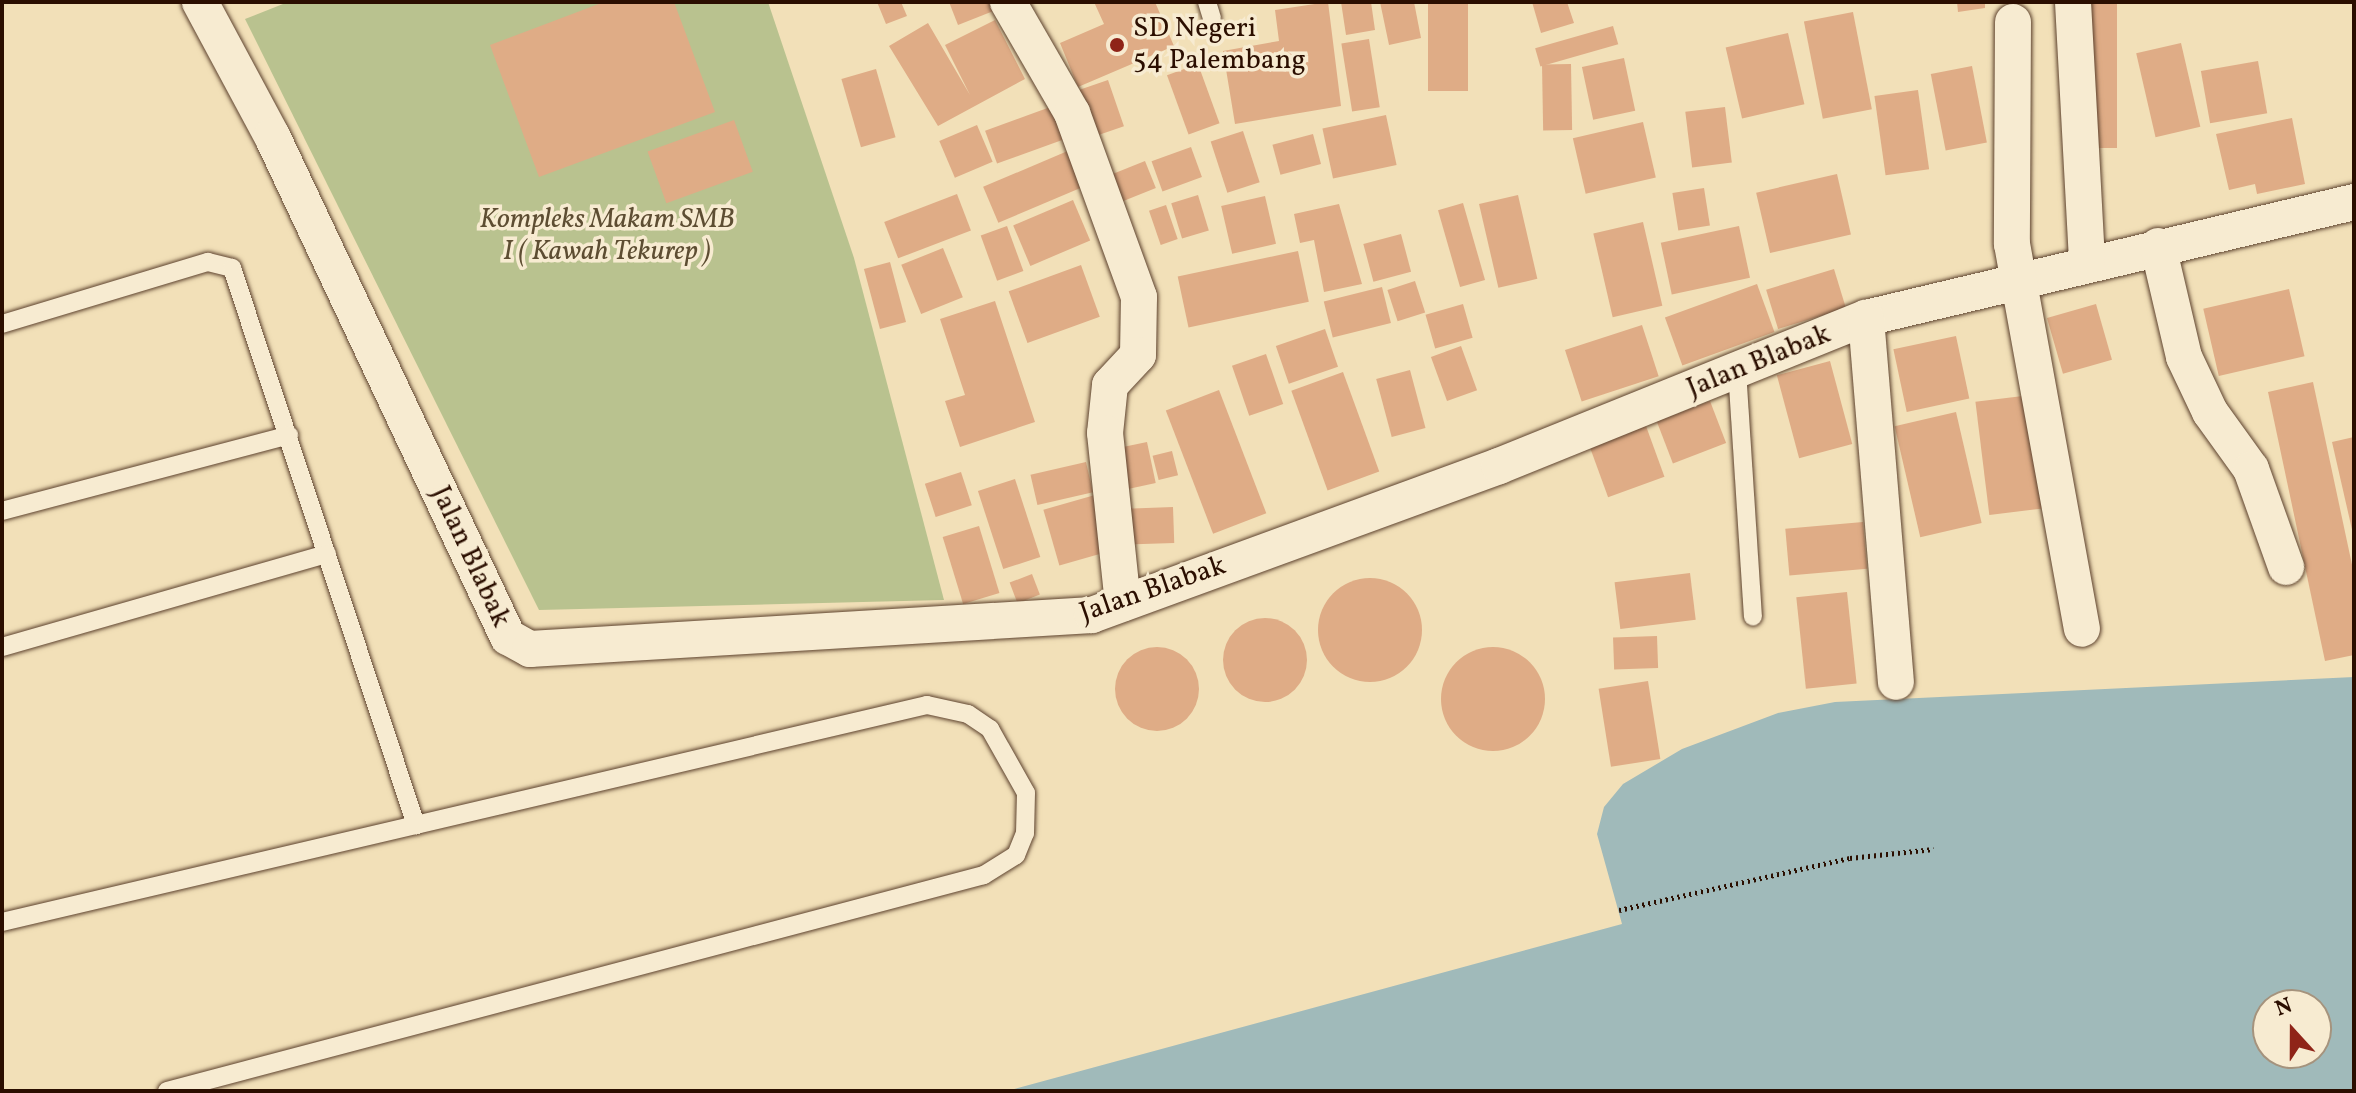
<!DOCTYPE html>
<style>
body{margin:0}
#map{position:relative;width:2356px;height:1093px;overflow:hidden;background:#f2e0b8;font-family:Vollkorn,serif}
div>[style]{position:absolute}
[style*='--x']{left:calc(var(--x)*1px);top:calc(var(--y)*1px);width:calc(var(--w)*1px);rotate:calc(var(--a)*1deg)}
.green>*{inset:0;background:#b9c28f}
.water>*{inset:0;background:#a0baba}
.building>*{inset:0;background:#dfac86;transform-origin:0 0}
.round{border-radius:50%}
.path>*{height:5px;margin-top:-2.5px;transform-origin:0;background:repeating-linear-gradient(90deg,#2b0e00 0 2px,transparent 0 6px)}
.roads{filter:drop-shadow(0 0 2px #5d422e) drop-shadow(0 0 2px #5d422e)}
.service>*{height:18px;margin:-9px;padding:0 9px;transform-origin:9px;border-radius:9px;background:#f7ebd1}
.minor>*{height:36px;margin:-18px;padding:0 18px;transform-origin:18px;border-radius:18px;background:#f7ebd1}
.dots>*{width:22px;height:22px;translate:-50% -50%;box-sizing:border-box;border:4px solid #f7ebd1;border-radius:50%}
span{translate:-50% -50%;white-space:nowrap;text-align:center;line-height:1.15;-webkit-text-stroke:7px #f7ebd1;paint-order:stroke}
.poi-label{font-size:28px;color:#2b0e00}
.left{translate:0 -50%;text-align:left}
.park-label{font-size:28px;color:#5d4d32;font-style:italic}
.street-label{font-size:28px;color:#2b0e00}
.frame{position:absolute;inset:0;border:4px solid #2b0e00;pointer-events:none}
.north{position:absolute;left:2252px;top:989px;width:80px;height:80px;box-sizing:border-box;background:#f7ebd1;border:2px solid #a5937d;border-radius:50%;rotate:339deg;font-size:22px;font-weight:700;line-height:32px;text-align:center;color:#2b0e00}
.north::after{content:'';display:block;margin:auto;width:28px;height:36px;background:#8f2418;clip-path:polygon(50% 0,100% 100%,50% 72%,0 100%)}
</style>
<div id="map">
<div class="green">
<div style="clip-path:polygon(288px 2px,768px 2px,854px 258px,944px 600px,539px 610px,245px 19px)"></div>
</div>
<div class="water">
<div style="clip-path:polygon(evenodd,2354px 677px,2354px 1091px,1007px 1091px,1622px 924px,1597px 834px,1604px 807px,1623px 784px,1682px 749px,1778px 713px,1835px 702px,2354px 677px,2268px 1005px,2316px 1005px,2316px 1053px,2268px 1053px,2268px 1005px)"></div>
</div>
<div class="building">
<div style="clip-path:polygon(604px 2px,674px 2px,715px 112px,539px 177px,490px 45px)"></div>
<div style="clip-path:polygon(877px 2px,901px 2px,907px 16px,886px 24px)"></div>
<div style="clip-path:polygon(949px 2px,993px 2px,996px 10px,958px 25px)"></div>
<div style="clip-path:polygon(1094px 2px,1155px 2px,1174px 46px,1078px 87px,1060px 43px,1104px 24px)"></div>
<div style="clip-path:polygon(1328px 2px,1341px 106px,1235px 124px,1223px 51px,1279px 41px,1275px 10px)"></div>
<div style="clip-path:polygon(1341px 2px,1371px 2px,1375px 30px,1346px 35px)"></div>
<div style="clip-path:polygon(1380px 2px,1414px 2px,1421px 38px,1389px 45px)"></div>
<div style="left:1428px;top:2px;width:40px;height:89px"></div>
<div style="clip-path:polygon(1532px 2px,1567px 2px,1574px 23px,1541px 33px)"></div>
<div style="clip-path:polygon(1957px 2px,1985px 2px,1985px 8px,1958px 12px)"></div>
<div style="left:2084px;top:2px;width:33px;height:146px"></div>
<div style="left:1853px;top:12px;width:99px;height:50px;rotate:79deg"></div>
<div style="clip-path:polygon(995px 20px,1025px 79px,938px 126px,889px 46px,928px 23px,970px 95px,945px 45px)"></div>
<div style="left:1613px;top:26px;width:19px;height:81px;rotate:74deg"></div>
<div style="left:1788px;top:33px;width:73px;height:64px;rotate:77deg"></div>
<div style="left:1369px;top:39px;width:69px;height:28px;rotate:81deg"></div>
<div style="left:2181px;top:43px;width:86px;height:46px;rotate:77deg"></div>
<div style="left:1624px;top:58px;width:54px;height:43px;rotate:78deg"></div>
<div style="left:2258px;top:61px;width:53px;height:58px;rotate:80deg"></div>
<div style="left:1198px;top:64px;width:63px;height:33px;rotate:70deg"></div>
<div style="left:1571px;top:64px;width:66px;height:29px;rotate:89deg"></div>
<div style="left:1972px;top:66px;width:78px;height:42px;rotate:79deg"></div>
<div style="left:876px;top:69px;width:71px;height:36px;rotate:74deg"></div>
<div style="left:1108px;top:80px;width:49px;height:30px;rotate:71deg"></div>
<div style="left:1918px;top:90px;width:80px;height:44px;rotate:82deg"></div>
<div style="left:1064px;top:102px;width:35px;height:84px;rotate:70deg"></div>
<div style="left:1725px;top:107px;width:56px;height:40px;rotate:83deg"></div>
<div style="left:1386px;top:115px;width:51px;height:65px;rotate:78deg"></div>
<div style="clip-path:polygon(2292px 118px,2305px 184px,2257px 194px,2255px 184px,2229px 190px,2216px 134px)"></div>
<div style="left:734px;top:120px;width:55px;height:92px;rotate:70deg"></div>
<div style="left:1643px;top:122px;width:57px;height:72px;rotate:77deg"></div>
<div style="left:977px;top:125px;width:40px;height:41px;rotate:67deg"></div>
<div style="left:1243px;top:131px;width:54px;height:34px;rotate:72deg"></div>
<div style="left:1313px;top:134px;width:31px;height:42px;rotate:75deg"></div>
<div style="left:1077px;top:147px;width:39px;height:102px;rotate:67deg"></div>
<div style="left:1191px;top:147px;width:32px;height:42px;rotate:70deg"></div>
<div style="left:1145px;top:161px;width:29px;height:37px;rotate:68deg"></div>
<div style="left:1837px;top:174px;width:62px;height:83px;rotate:77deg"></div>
<div style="left:1704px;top:188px;width:38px;height:32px;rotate:81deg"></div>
<div style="left:957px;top:194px;width:39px;height:78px;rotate:69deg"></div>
<div style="left:1198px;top:195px;width:37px;height:28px;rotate:73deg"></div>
<div style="left:1518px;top:195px;width:86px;height:40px;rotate:77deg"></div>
<div style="left:1265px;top:196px;width:49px;height:45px;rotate:77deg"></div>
<div style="left:1073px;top:200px;width:44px;height:65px;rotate:67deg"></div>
<div style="left:1463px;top:203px;width:80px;height:26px;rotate:74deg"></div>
<div style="clip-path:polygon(1339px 204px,1362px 284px,1324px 292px,1314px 240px,1300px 243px,1294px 214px)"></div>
<div style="left:1166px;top:205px;width:36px;height:18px;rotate:71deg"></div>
<div style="left:1643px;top:222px;width:86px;height:51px;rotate:77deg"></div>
<div style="left:1007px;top:226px;width:48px;height:28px;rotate:70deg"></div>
<div style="left:1739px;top:226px;width:53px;height:80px;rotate:78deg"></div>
<div style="left:1401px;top:234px;width:39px;height:39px;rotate:75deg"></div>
<div style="left:943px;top:248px;width:53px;height:45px;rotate:68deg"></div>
<div style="left:1298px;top:251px;width:52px;height:123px;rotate:78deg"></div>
<div style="left:890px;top:262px;width:62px;height:27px;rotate:75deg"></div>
<div style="left:1081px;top:265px;width:55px;height:77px;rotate:70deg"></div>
<div style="left:1834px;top:269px;width:41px;height:71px;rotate:73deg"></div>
<div style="left:1415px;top:281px;width:33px;height:29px;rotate:72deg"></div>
<div style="left:1757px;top:284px;width:51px;height:98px;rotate:70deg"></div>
<div style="left:1382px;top:287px;width:37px;height:60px;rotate:76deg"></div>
<div style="left:2289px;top:289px;width:69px;height:88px;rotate:77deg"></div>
<div style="clip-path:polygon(995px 301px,1035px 422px,960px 447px,945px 401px,965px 395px,940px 319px)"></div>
<div style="left:1463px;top:304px;width:35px;height:39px;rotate:74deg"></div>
<div style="left:2096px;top:304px;width:58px;height:51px;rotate:74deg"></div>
<div style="left:1642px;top:325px;width:54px;height:81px;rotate:72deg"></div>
<div style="left:1325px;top:329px;width:40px;height:52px;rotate:71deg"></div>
<div style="left:1956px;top:336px;width:64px;height:64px;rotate:78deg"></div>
<div style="left:1461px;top:346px;width:47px;height:32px;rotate:70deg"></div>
<div style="left:1266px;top:354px;width:53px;height:36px;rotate:71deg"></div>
<div style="left:1830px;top:361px;width:86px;height:55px;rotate:75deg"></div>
<div style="left:1410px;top:370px;width:60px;height:35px;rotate:75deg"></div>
<div style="left:1343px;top:372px;width:106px;height:55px;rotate:70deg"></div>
<div style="clip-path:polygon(2313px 382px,2354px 574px,2354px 655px,2325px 661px,2268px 392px)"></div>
<div style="left:1219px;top:390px;width:132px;height:57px;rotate:69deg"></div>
<div style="left:2031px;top:395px;width:114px;height:56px;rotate:83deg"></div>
<div style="left:1710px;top:401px;width:45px;height:57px;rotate:69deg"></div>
<div style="left:1956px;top:412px;width:114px;height:63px;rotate:77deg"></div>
<div style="left:1646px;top:426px;width:54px;height:60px;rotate:70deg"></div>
<div style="clip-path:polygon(2354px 437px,2354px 534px,2353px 534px,2332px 442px)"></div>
<div style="left:1147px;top:442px;width:42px;height:33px;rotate:78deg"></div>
<div style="left:1172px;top:451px;width:25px;height:20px;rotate:76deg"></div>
<div style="left:1086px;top:462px;width:31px;height:57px;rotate:77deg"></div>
<div style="left:961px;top:472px;width:35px;height:38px;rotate:72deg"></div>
<div style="left:1015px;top:479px;width:82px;height:39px;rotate:72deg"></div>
<div style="left:1102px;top:493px;width:58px;height:61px;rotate:74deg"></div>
<div style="left:1173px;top:507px;width:36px;height:47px;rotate:88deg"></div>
<div style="left:1863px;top:522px;width:47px;height:78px;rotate:85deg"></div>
<div style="left:979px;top:526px;width:70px;height:38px;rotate:73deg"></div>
<div style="left:1690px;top:573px;width:47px;height:76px;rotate:83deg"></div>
<div style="left:1032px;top:574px;width:22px;height:24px;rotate:69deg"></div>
<div class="round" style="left:1318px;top:578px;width:104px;height:104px"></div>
<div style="left:1847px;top:592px;width:92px;height:51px;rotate:84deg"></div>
<div class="round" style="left:1223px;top:618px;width:84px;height:84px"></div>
<div style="left:1657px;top:636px;width:32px;height:44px;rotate:88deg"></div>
<div class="round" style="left:1441px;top:647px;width:104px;height:104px"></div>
<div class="round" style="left:1115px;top:647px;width:84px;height:84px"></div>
<div style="left:1648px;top:681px;width:79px;height:50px;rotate:81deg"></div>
</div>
<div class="path">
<div style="--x:1619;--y:910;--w:237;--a:-12.7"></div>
<div style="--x:1850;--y:858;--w:84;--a:-6.1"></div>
</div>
<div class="roads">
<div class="service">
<div style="--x:1207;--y:2;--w:17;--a:73"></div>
<div style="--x:2;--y:324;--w:215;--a:-16.8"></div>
<div style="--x:208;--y:262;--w:25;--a:14"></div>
<div style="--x:232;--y:268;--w:587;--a:71.72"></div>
<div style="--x:1737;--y:370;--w:247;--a:86.3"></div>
<div style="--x:2;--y:511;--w:297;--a:-14.8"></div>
<div style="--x:2;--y:647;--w:338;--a:-16"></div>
<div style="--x:2;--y:922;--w:950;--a:-13.2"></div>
<div style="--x:927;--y:705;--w:42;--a:12.4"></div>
<div style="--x:968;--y:714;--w:27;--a:34"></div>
<div style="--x:990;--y:729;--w:73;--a:60.6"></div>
<div style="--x:1026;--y:793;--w:40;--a:91.4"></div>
<div style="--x:1025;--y:833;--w:24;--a:112"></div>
<div style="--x:1016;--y:855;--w:38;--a:148"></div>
<div style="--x:984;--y:875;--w:845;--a:165.19"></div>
</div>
<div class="minor">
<div style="--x:200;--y:2;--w:152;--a:61.8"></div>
<div style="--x:272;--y:136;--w:554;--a:64.78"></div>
<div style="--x:508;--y:637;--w:25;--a:29"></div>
<div style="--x:530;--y:649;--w:563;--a:-3.46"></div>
<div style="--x:1092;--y:615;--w:433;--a:-20.1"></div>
<div style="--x:1499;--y:466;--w:396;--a:-22"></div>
<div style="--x:1866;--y:318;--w:502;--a:-13.37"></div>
<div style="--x:1008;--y:2;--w:128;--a:60"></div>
<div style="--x:1072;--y:113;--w:196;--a:70"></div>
<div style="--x:1139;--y:297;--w:58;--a:91"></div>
<div style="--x:1138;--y:355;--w:41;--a:133"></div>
<div style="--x:1110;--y:385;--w:48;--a:95.9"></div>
<div style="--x:1105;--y:433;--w:171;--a:84"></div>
<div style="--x:2073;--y:2;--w:260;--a:86.9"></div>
<div style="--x:2013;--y:22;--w:222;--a:90.3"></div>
<div style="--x:2012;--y:244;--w:391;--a:79.7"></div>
<div style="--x:2158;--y:246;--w:114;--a:76.8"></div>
<div style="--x:2184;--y:357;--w:61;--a:64.7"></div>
<div style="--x:2210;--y:412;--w:70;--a:54.3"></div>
<div style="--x:2251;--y:469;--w:104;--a:70.3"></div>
<div style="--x:1866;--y:318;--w:365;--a:85.3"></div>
</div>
</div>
<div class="dots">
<div style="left:1117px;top:45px;background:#8f2418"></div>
</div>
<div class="poi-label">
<span class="left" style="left:1133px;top:45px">SD Negeri<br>54 Palembang</span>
</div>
<div class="park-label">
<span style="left:607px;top:236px">Kompleks Makam SMB<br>I ( Kawah Tekurep )</span>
</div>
<div class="street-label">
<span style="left:1759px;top:362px;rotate:-22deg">Jalan Blabak</span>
<span style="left:470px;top:557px;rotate:65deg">Jalan Blabak</span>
<span style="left:1153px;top:590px;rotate:-19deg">Jalan Blabak</span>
</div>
<div class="frame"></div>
<div class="north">N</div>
</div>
